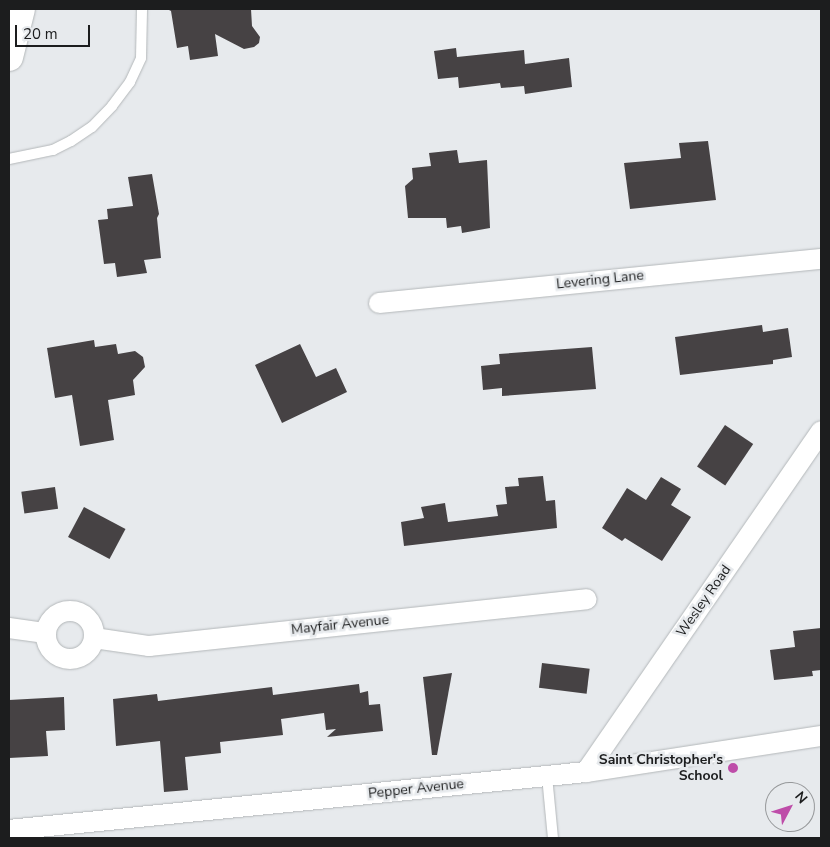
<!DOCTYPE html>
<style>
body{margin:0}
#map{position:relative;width:830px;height:847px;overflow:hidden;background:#e7eaed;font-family:"Nunito Sans",sans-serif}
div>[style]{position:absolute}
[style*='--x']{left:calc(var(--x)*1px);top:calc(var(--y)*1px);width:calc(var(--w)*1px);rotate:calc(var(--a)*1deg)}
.building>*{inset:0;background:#464244;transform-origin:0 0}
.roads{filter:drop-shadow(0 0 1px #b3b7b9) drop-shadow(0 0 1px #b3b7b9)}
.service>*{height:10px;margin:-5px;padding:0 5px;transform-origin:5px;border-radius:5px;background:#fff}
.minor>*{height:20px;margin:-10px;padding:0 10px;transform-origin:10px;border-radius:10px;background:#fff}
.minor>.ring{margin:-10px;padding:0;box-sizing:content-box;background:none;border:20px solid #fff;border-radius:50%}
.secondary>*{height:28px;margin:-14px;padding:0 14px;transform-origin:14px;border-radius:14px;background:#fff}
.dots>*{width:14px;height:14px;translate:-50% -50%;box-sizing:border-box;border:2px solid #e7eaed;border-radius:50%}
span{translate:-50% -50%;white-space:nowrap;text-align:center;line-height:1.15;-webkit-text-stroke:5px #e7eaed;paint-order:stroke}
.street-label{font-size:14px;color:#1c1d1e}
.poi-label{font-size:14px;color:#1c1d1e;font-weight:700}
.right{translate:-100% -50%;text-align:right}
.frame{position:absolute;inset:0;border:10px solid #1c1d1e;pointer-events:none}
.north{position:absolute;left:765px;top:782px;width:50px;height:50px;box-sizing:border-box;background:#e7eaed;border:1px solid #96989a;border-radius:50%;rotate:50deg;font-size:14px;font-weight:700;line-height:20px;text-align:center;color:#1c1d1e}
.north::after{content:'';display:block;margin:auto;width:18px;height:22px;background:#be4da9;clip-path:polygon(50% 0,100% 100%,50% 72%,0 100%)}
.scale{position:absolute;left:15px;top:25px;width:75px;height:22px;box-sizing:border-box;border:2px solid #1c1d1e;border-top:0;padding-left:6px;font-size:15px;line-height:18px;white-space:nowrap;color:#1c1d1e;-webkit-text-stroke:4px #e7eaed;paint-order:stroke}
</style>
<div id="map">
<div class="building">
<div style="clip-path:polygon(167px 9px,251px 9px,252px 26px,260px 37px,259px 43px,254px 47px,244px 49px,215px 34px,218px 56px,190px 60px,188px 46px,177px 48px,171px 11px)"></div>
<div style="clip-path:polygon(456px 48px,457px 57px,524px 50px,525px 64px,569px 58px,572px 87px,525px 94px,524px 86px,501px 88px,500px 83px,459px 88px,458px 77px,438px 79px,434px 51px)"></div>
<div style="clip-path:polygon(708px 141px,716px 200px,630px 209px,624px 163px,681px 158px,679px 143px)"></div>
<div style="clip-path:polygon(457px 150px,459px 163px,487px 160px,490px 228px,462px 233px,461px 226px,447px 228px,446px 218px,408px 218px,405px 186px,413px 179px,412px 168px,431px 166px,429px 153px)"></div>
<div style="clip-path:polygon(152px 174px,159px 214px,157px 218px,161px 258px,144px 260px,147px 273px,117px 277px,115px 263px,104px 264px,98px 220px,108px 219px,107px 209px,133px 206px,128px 177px)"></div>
<div style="clip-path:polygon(762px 325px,763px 332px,788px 328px,792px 357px,773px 360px,773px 364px,680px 375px,675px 337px)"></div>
<div style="clip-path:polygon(94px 340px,95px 347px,116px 344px,118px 354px,135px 351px,143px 357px,145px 367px,133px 380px,135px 395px,108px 400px,114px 440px,80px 446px,72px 395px,55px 398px,47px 348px)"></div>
<div style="clip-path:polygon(300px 344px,316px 377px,336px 368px,347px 392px,282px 423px,255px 365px)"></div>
<div style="clip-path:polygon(592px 347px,596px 389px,502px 396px,502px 388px,483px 390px,481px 366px,500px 364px,499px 354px)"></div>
<div style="left:725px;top:425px;width:34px;height:50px;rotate:34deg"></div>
<div style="clip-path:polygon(543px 476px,546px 501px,555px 500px,557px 528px,404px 546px,401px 522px,424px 518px,421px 507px,445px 503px,448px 522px,498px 516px,496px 505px,507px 504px,505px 487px,519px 486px,518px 478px)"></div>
<div style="clip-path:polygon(661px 477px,681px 489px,671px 505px,691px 517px,662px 561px,625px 538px,622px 541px,602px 528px,627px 488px,646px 500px)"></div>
<div style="left:55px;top:487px;width:22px;height:34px;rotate:82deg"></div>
<div style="left:84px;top:507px;width:47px;height:34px;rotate:28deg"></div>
<div style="clip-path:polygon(821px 628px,821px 670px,812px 671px,813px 676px,774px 680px,770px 650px,795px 647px,793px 631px)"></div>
<div style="left:542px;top:663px;width:48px;height:25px;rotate:7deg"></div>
<div style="clip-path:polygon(452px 673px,437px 755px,432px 755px,423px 677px)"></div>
<div style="clip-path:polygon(359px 684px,360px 693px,368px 691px,369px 705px,380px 704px,383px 731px,327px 737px,336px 729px,326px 730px,324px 713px,281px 719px,283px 735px,220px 742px,221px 753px,185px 757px,188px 790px,164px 792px,160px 741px,116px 746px,113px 699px,157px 694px,158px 701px,272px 687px,273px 695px)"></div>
<div style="clip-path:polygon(64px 697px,65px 730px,46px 731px,48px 756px,9px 758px,9px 700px)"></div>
</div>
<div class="roads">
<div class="service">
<div style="--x:9;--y:159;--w:45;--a:-11.6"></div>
<div style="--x:53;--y:150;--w:20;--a:-27"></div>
<div style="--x:71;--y:141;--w:25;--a:-34"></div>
<div style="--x:92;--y:127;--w:29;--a:-46"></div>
<div style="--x:112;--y:106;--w:30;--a:-53"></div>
<div style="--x:130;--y:82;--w:26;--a:-65"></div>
<div style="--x:141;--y:58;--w:49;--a:-88.8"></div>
<div style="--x:547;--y:776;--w:62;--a:84.5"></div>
</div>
<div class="minor">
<div style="--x:379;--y:303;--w:444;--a:-5.7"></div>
<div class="ring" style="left:46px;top:611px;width:28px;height:28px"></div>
<div style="--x:9;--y:628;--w:37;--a:8"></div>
<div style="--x:94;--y:638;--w:56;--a:8.3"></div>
<div style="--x:149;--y:646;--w:440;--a:-6.1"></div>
<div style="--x:586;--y:772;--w:414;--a:-55.4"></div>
<div style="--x:9;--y:830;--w:580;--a:-5.74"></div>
<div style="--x:586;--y:772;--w:238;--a:-8.7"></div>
</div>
<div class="secondary">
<div style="--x:9;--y:57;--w:49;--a:-76"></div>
</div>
</div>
<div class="dots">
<div style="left:733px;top:768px;background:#be4da9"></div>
</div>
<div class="street-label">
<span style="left:600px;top:280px;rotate:-6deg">Levering Lane</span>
<span style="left:704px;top:601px;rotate:-55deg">Wesley Road</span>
<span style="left:340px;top:625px;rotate:-6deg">Mayfair Avenue</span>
<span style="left:416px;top:789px;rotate:-6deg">Pepper Avenue</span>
</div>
<div class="poi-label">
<span class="right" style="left:723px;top:768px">Saint Christopher's<br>School</span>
</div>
<div class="frame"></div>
<div class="north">N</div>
<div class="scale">20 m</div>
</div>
